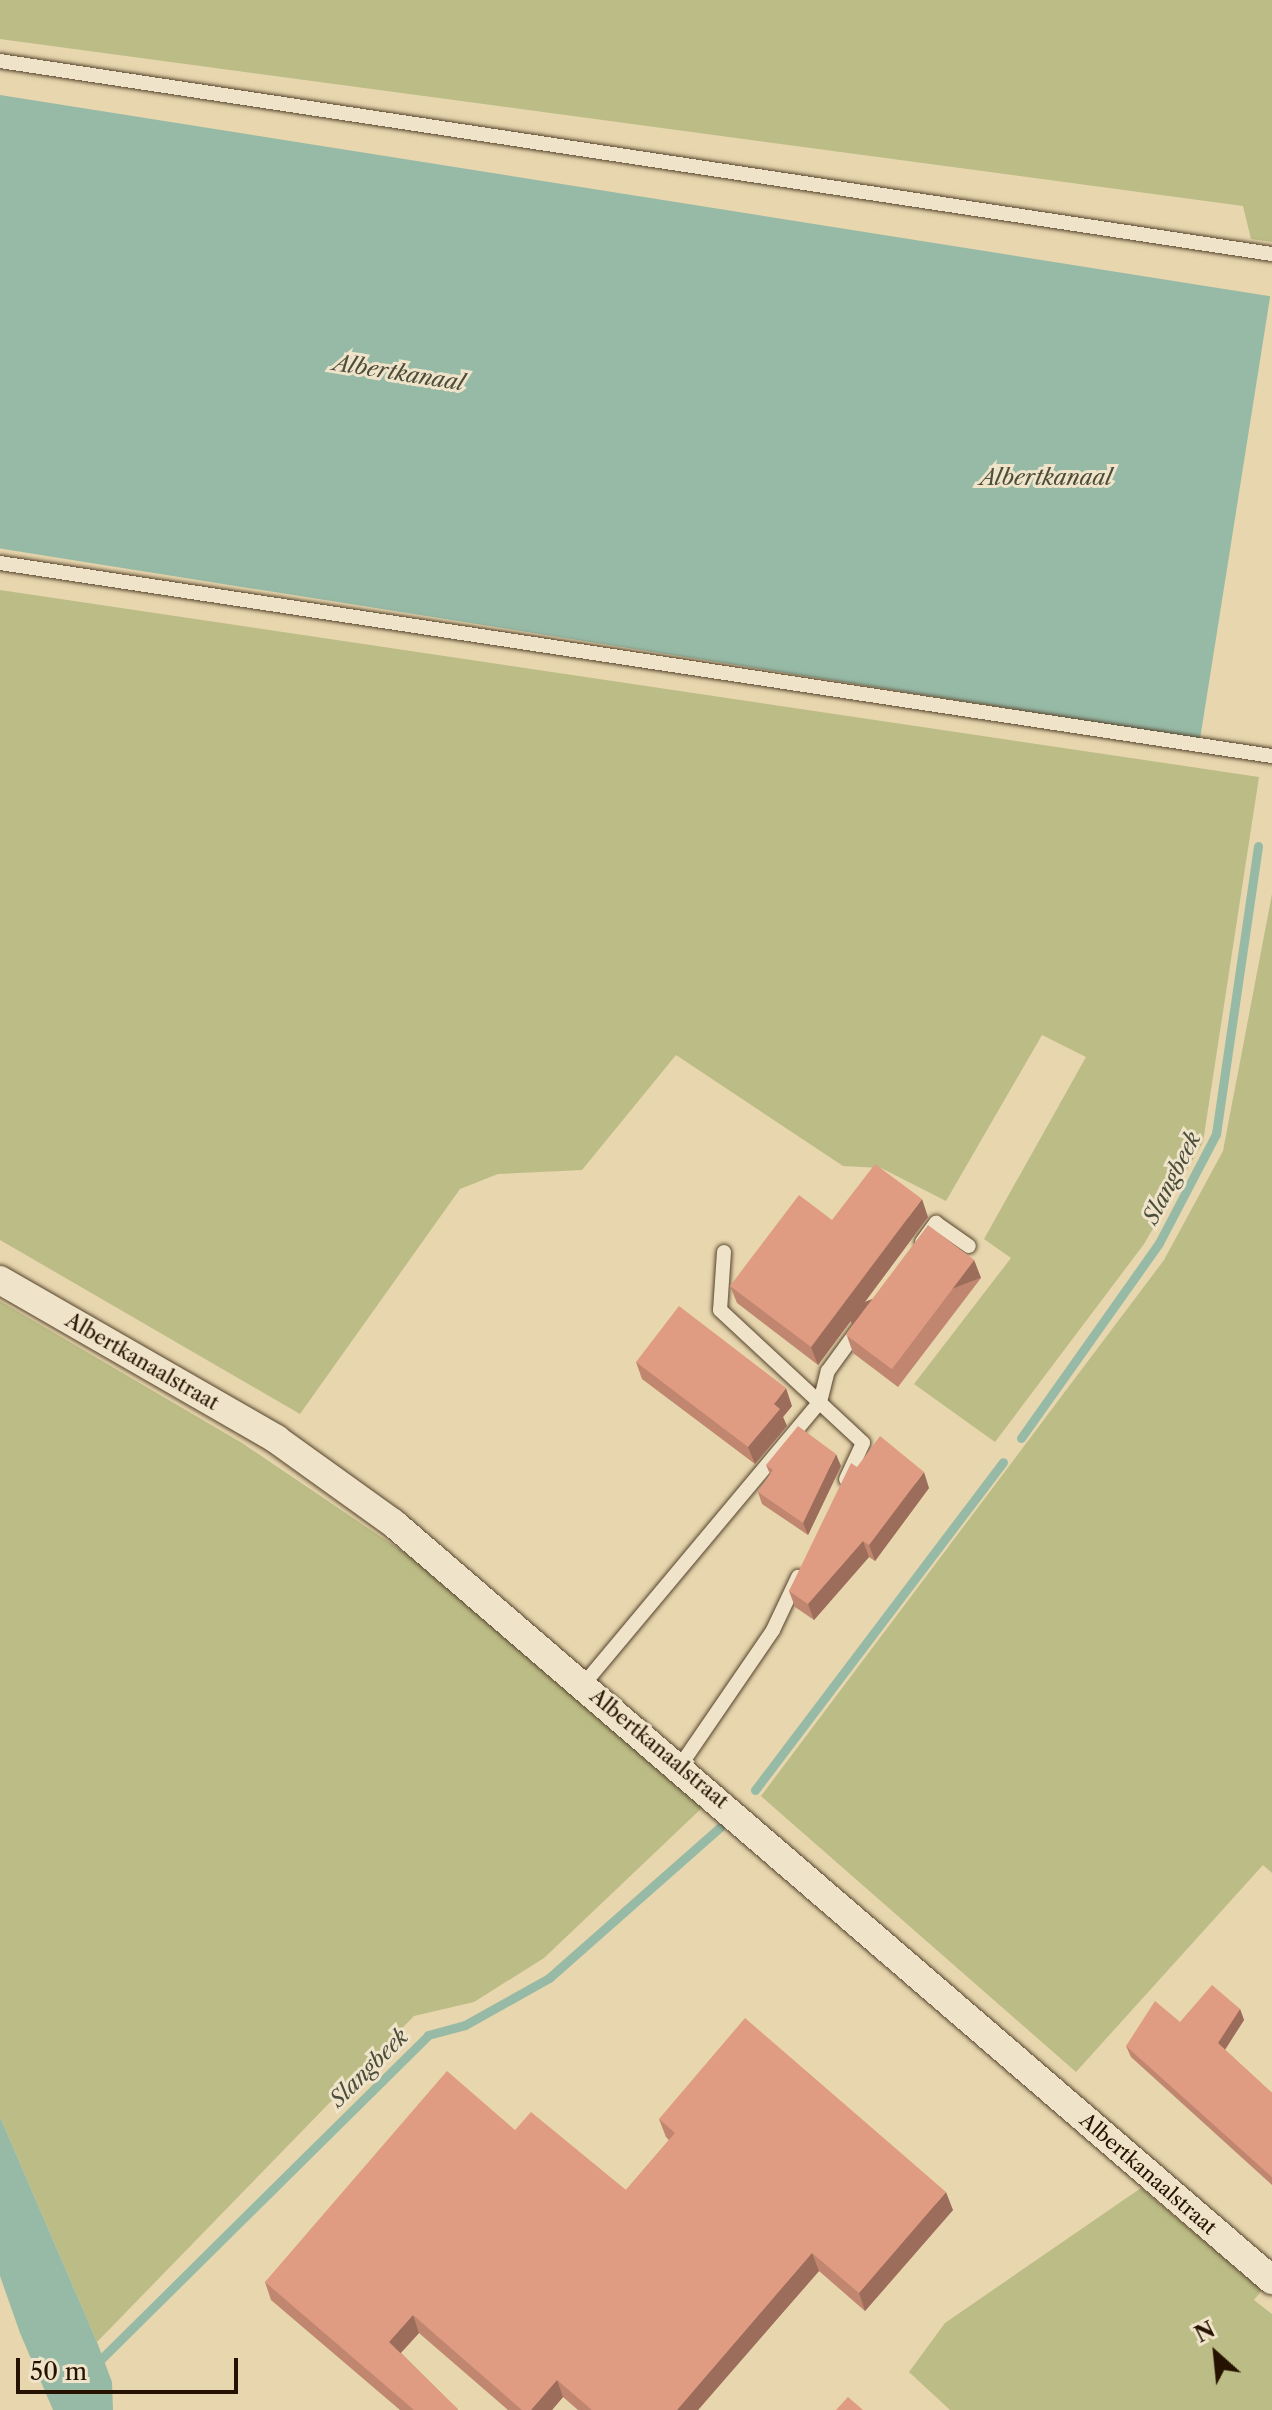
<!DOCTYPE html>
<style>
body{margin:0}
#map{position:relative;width:1272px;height:2410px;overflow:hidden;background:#e7d6ae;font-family:"Libre Caslon Text",serif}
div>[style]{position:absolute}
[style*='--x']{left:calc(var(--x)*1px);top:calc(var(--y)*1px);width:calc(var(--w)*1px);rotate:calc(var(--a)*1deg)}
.green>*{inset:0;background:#bcbc86}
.water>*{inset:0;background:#97baa6;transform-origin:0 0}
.stream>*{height:9px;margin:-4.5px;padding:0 4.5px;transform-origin:4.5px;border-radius:4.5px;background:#97baa6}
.roads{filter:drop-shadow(0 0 2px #56432c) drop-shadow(0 0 2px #56432c)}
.lane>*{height:14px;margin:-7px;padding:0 7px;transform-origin:7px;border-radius:7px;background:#efe4ca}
.street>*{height:28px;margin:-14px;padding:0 14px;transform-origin:14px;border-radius:14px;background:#efe4ca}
.wall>*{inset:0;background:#c08670}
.shaded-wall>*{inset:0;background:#9c6d5b;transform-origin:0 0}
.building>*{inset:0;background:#df9c82;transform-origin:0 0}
span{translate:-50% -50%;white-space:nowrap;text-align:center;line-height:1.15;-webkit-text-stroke:6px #efe4ca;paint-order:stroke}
.street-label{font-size:20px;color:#251201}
.water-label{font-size:22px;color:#4d4d3b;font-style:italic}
.north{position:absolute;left:1176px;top:2314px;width:80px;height:80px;-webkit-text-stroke:6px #efe4ca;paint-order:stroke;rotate:333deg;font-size:22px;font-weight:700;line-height:32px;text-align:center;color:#251201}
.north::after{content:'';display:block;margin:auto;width:28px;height:36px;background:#251201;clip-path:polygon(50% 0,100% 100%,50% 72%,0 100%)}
.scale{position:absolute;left:16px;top:2358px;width:222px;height:36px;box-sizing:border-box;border:4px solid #251201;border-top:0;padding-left:10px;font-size:24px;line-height:28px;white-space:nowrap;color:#251201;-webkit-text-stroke:6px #efe4ca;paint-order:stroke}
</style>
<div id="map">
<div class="green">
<div style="clip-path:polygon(0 0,1272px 0,1272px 242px,1251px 239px,1243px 206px,0 39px)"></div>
<div style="clip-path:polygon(0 590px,1259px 777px,1203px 1142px,1144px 1244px,995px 1442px,914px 1384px,1011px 1258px,984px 1239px,1086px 1057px,1042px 1035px,946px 1201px,881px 1168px,843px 1166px,676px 1055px,582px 1170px,498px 1174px,460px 1189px,300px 1414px,0 1240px)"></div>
<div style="clip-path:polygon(1272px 894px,1272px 1873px,1263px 1865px,1076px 2072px,761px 1796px,1164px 1260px,1223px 1151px)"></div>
<div style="clip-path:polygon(0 1301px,242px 1443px,439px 1576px,704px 1806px,544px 1958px,474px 2002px,414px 2016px,97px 2342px,0 2117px)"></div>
<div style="clip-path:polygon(1141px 2188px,1262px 2290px,1254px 2300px,1272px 2314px,1272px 2410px,950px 2410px,909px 2372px,945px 2323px)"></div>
</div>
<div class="water">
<div style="left:0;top:95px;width:1286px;height:448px;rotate:9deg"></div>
<div style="clip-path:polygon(0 2117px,97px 2342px,112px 2382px,113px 2410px,53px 2410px,20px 2333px,0 2276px)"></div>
</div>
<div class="stream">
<div style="--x:1021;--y:1438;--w:239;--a:-54.7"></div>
<div style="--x:1159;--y:1243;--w:123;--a:-62.4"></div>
<div style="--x:1216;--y:1134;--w:291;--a:-81.7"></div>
<div style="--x:755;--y:1790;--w:411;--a:-52.9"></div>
<div style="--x:95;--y:2365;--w:469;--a:-44.7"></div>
<div style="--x:428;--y:2035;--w:38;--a:-15"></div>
<div style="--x:465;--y:2025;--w:96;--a:-29.2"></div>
<div style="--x:549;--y:1978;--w:228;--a:-41.4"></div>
</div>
<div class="roads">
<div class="lane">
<div style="--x:0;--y:61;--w:1287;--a:8.63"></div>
<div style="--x:0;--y:563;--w:1287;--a:8.63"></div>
<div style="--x:922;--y:1242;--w:24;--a:-54"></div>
<div style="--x:936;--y:1223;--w:40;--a:34.9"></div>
<div style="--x:724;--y:1252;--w:58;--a:93.9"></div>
<div style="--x:720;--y:1310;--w:195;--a:42.9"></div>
<div style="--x:863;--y:1443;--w:40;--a:115"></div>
<div style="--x:583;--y:1685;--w:369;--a:-50.1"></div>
<div style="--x:820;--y:1402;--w:32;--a:-76"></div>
<div style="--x:828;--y:1371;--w:54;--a:-54"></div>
<div style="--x:680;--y:1766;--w:165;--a:-55.6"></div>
<div style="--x:773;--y:1630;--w:59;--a:-64.7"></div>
</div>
<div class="street">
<div style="--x:0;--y:1280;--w:319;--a:29.9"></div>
<div style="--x:276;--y:1439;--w:144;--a:35.7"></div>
<div style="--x:393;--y:1523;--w:1160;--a:40.74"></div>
</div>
</div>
<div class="wall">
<div style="clip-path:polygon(928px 1217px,818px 1365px,737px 1303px,730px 1286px,832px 1220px)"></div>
<div style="clip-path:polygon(974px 1260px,981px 1278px,898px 1387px,853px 1353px,847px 1336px)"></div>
<div style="clip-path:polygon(636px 1362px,792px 1406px,783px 1417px,787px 1426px,755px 1464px,642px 1379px)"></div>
<div style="clip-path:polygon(766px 1465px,841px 1466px,808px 1535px,762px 1504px,758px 1492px,770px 1474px)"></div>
<div style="clip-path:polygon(857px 1467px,929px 1488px,875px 1561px,869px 1557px,814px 1620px,795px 1607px,789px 1591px)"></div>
<div style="clip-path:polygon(1240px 2009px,1244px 2020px,1225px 2050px,1272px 2093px,1272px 2185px,1131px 2057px,1126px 2046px,1180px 2022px)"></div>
<div style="clip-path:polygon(659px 2119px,953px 2210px,865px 2311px,819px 2271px,698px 2410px,578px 2410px,563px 2397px,552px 2410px,508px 2410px,419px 2333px,401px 2353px,458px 2410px,400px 2410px,271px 2300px,265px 2282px,515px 2130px,626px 2190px,669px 2140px,666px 2137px)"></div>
</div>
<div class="shaded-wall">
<div style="clip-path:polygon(922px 1199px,928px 1217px,818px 1365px,811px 1347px)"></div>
<div style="left:974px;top:1260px;width:19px;height:137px;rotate:69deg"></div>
<div style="clip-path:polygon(786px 1388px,792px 1406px,783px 1417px,787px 1426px,755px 1464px,748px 1447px,774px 1404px)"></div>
<div style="clip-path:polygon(836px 1454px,841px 1466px,808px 1535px,803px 1523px)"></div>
<div style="clip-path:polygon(924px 1472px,929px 1488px,875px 1561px,869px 1545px)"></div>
<div style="clip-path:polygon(863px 1541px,869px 1557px,814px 1620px,808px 1604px)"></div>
<div style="clip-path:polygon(1240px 2009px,1244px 2020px,1222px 2054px,1218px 2043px)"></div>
<div style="clip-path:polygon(946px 2192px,953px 2210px,865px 2311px,859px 2293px)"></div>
<div style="clip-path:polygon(812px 2253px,819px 2271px,698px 2410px,677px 2410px)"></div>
<div style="clip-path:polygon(413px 2315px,419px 2333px,395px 2359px,389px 2342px)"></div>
<div style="clip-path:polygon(557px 2380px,563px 2397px,552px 2410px,531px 2410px)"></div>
</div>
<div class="building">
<div style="clip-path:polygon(875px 1164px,922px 1199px,811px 1347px,730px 1286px,799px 1195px,832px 1220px)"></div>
<div style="left:928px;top:1225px;width:58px;height:137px;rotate:37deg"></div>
<div style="clip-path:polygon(679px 1306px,786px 1388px,774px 1404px,780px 1409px,748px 1447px,636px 1362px)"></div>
<div style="clip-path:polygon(798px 1426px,836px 1454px,803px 1523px,758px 1492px,773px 1470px,766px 1465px)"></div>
<div style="clip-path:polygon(880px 1436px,924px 1472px,869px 1545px,863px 1541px,808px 1604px,789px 1591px,851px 1463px,857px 1467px)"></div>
<div style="clip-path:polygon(1212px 1985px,1240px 2009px,1218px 2043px,1272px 2093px,1272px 2177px,1126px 2046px,1155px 2001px,1180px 2022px)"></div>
<div style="clip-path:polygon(745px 2018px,946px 2192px,859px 2293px,812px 2253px,677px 2410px,592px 2410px,557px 2380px,531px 2410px,522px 2410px,413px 2315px,389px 2342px,458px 2409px,456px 2410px,414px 2410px,265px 2282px,447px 2071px,515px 2130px,531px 2112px,626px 2190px,675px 2133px,659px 2119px)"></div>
<div style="clip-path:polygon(848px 2397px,863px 2410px,836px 2410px)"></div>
</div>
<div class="street-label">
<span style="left:142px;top:1362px;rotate:30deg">Albertkanaalstraat</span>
<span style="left:659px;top:1749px;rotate:40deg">Albertkanaalstraat</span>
<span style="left:1148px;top:2174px;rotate:41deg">Albertkanaalstraat</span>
</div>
<div class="water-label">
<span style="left:399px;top:373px;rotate:9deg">Albertkanaal</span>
<span style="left:1046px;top:478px">Albertkanaal</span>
<span style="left:1172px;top:1178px;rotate:-63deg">Slangbeek</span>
<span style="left:369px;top:2068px;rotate:-45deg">Slangbeek</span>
</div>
<div class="north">N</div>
<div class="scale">50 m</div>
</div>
